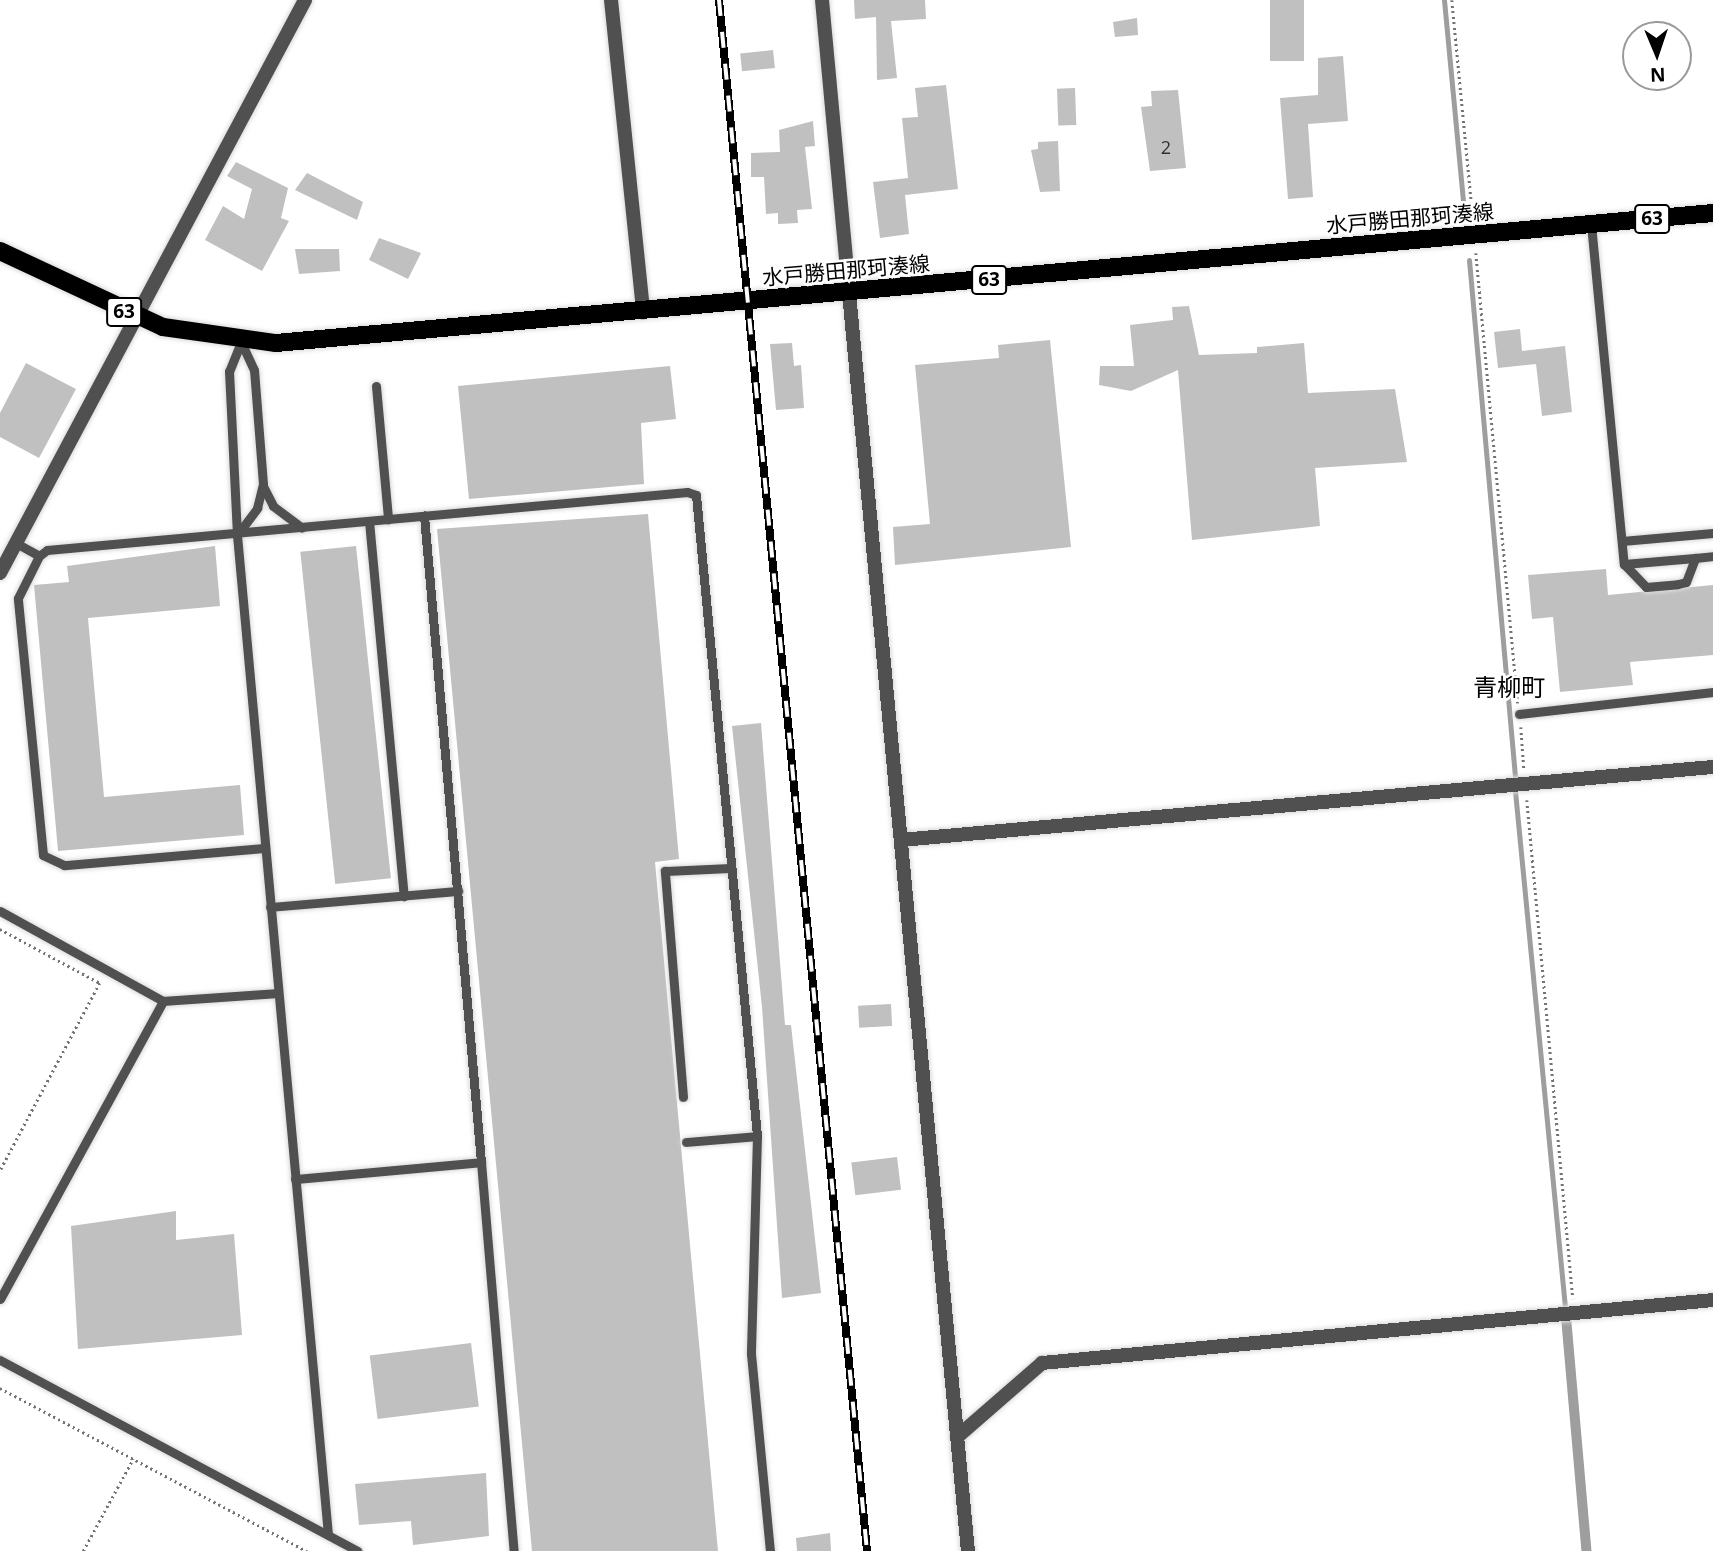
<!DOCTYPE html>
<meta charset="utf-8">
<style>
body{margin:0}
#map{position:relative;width:1713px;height:1551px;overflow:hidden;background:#fff;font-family:"Open Sans","Noto Sans JP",sans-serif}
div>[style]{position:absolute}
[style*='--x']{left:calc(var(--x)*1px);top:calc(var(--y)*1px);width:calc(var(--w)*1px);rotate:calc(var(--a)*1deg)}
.water>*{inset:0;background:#9e9e9e;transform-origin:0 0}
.stream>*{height:5px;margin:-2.5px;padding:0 2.5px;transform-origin:2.5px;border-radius:2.5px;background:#9e9e9e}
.building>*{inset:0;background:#c0c0c0;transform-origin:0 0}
.path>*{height:2.5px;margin-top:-1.25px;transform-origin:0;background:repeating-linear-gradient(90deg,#727272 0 2px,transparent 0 5.5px)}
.roads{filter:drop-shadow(0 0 2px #dbdbdb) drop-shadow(0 0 2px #dbdbdb)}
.service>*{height:9px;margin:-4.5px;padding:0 4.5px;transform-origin:4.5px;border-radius:4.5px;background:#505050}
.minor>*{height:14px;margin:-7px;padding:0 7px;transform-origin:7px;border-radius:7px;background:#505050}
.tertiary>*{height:14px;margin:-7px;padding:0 7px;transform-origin:7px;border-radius:7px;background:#505050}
.primary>*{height:18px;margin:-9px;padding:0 9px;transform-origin:9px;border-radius:9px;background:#000}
.rail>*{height:8px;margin-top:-4px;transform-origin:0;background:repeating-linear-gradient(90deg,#fff 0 16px,#000 0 32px);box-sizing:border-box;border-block:2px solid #000}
span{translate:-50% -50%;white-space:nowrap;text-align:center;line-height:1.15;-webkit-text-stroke:5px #fff;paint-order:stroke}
.number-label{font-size:18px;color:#303030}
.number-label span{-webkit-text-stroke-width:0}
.shield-label span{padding:2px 5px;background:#fff;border:2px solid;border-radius:5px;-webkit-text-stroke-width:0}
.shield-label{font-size:19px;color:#000;font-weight:700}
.street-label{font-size:21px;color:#000}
.quarter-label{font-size:24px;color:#000}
.north{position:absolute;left:1622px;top:21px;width:70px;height:70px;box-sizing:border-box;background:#fff;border:2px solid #999;border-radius:50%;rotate:178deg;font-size:19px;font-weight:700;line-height:28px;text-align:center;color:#000}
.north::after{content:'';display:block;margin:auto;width:24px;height:32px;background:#000;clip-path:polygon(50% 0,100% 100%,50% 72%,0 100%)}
</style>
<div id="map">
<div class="water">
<div style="left:1571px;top:1317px;width:235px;height:10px;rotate:85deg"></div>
</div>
<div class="stream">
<div style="--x:1444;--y:0;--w:211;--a:84.6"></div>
<div style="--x:1469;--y:260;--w:518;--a:84.91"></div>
<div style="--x:1515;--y:791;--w:518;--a:84.47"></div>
</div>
<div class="building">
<div style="clip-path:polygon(854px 0,925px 0,926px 19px,891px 21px,897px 78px,877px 80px,876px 17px,855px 19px)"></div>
<div style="left:1270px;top:0;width:34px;height:61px"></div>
<div style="clip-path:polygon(1137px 18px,1138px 35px,1115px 37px,1113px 22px)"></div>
<div style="left:773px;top:50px;width:18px;height:33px;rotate:84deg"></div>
<div style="clip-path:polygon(1343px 56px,1348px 121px,1308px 124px,1313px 197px,1288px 199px,1280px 98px,1318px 95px,1318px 58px)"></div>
<div style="clip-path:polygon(946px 85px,958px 189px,905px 195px,909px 234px,880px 238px,873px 182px,908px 178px,902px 118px,918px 117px,915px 88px)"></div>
<div style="left:1075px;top:88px;width:37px;height:18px;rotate:88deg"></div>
<div style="clip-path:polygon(1178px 90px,1186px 168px,1150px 171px,1141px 107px,1152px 106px,1151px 91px)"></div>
<div style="clip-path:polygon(813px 121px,815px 146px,805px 147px,812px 209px,797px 210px,798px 223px,778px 224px,778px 213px,766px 214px,764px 177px,751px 177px,751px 153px,780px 152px,779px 130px)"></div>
<div style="clip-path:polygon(1058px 141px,1060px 191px,1040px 192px,1031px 150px,1038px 149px,1038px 142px)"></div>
<div style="clip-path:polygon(236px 162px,288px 188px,281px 218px,289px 221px,262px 271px,205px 240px,223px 206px,244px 219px,252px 189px,227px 176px)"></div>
<div style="clip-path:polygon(307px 173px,363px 202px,357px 220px,295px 190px)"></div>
<div style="clip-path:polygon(379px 238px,421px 253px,408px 279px,369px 260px)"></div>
<div style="clip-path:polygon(295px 249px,339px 249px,340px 271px,299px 274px)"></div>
<div style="clip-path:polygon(1189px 306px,1199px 355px,1257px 353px,1257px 347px,1304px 343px,1308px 393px,1395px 389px,1407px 462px,1315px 468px,1320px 526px,1192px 540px,1178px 370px,1131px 391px,1099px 385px,1100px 366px,1134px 366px,1130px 325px,1173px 320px,1172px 307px)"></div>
<div style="clip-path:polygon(1520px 329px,1522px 351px,1565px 346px,1572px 412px,1542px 416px,1536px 364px,1498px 368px,1494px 332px)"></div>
<div style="clip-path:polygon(1050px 340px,1071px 547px,895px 565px,893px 527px,930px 524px,915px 365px,999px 358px,998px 345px)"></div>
<div style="clip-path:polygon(792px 343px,794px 366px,801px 365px,804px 408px,776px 410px,770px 344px)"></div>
<div style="clip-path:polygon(26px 363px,76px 389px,39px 458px,0 437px,0 413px)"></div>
<div style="clip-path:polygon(670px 366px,676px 419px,641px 423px,644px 484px,469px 499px,458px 386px)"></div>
<div style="clip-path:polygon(648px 514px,679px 859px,655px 862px,718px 1551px,532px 1551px,437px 529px)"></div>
<div style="clip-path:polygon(215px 546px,220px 606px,88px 618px,104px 797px,240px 785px,244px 835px,58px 851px,34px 585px,69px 582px,67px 566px)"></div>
<div style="left:356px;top:546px;width:334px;height:56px;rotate:84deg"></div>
<div style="clip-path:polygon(1606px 569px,1608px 595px,1713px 585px,1713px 655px,1630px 662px,1633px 685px,1560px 692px,1553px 617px,1532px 619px,1528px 575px)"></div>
<div style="clip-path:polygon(761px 723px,785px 1025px,791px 1025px,821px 1293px,782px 1298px,762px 1007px,732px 726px)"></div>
<div style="left:891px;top:1004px;width:22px;height:33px;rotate:87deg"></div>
<div style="left:897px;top:1157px;width:33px;height:46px;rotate:83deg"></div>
<div style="clip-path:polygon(176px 1211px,176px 1240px,234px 1234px,242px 1335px,78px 1349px,71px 1226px)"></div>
<div style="left:471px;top:1343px;width:64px;height:102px;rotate:83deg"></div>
<div style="clip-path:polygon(486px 1473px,489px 1536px,413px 1545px,411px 1521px,359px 1525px,355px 1484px)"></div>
<div style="clip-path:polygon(830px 1533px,831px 1551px,797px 1551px,796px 1538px)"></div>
</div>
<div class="path">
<div style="--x:1452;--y:0;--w:220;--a:84.5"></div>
<div style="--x:1476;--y:253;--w:452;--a:84.7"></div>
<div style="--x:1521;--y:727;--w:42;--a:85.9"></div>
<div style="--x:1527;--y:800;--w:501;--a:84.73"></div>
<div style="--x:0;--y:929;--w:114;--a:28.4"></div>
<div style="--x:100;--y:983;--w:213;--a:118"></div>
<div style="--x:0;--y:1388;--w:348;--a:28"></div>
<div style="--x:83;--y:1551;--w:105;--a:-61.5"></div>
</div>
<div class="roads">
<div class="service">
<div style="--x:1591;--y:224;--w:342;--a:84.5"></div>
<div style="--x:1624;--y:564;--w:32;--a:46"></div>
<div style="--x:1646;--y:587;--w:32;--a:-5"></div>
<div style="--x:1678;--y:584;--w:8;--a:-14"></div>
<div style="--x:1686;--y:582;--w:26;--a:-69"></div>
<div style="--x:1695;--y:558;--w:18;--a:-6"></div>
<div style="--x:241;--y:342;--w:31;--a:112"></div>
<div style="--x:229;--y:371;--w:164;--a:87.2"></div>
<div style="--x:237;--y:535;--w:1004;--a:84.8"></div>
<div style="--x:376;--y:386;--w:134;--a:84.8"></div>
<div style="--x:263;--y:486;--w:22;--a:63"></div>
<div style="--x:273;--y:506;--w:36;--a:37"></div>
<div style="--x:369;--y:521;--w:377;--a:84.7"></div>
<div style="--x:237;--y:535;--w:34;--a:-53"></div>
<div style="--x:257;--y:508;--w:25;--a:-76"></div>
<div style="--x:263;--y:484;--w:114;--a:-94.5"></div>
<div style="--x:254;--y:370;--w:31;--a:-115"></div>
<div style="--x:1622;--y:541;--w:91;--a:-5"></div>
<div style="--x:16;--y:543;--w:26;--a:29"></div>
<div style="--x:1624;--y:564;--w:71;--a:-4.8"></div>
<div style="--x:1519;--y:714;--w:195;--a:-6.5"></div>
<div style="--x:264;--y:848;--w:201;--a:175.1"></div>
<div style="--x:64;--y:865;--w:23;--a:-155"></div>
<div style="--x:43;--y:855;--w:258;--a:-95.6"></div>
<div style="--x:18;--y:598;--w:47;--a:-63.4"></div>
<div style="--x:39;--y:556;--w:10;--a:-37"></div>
<div style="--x:47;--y:550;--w:643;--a:-5.18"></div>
<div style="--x:687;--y:492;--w:9;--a:18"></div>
<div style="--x:696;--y:495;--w:644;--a:84.56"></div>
<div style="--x:757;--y:1136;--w:218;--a:91.6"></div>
<div style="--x:751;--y:1354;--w:198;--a:84.5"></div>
<div style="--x:270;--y:907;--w:189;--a:-4.9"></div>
<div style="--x:0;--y:911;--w:186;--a:28.9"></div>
<div style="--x:683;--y:1097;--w:227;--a:-94.6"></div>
<div style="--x:665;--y:871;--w:66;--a:-2.6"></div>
<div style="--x:686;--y:1142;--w:71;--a:-4.8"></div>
<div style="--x:481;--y:1162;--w:390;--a:85.2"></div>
<div style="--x:295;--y:1179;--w:187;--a:-5.2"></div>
<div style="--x:481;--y:1162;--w:649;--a:-95.04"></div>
<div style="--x:0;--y:1299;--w:340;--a:-61.3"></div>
<div style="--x:163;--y:1001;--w:115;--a:-4"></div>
<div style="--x:0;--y:1360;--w:405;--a:28.1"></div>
</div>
<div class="minor">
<div style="--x:611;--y:0;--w:314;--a:84.1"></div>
<div style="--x:849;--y:293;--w:1264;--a:84.6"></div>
<div style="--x:0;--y:573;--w:649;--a:-61.97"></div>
<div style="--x:901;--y:840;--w:815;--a:-5.14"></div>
<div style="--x:957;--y:1437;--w:113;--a:-41"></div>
<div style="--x:1042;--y:1363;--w:674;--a:-5.36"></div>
</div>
<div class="tertiary">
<div style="--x:822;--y:0;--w:294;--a:84.7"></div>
</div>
<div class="primary">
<div style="--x:0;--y:251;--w:180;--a:25"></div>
<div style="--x:163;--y:327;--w:114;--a:8.1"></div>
<div style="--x:276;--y:343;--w:1443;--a:-5.17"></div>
</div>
</div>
<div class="rail">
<div style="--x:719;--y:0;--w:1558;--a:84.55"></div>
</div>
<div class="number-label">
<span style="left:1166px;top:147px">2</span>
</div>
<div class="shield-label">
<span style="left:1652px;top:219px">63</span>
<span style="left:989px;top:280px">63</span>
<span style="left:124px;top:312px">63</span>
</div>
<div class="street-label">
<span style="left:1410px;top:218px;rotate:-5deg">水戸勝田那珂湊線</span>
<span style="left:846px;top:270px;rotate:-5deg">水戸勝田那珂湊線</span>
</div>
<div class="quarter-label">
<span style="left:1509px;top:687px">青柳町</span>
</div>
<div class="north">N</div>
</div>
